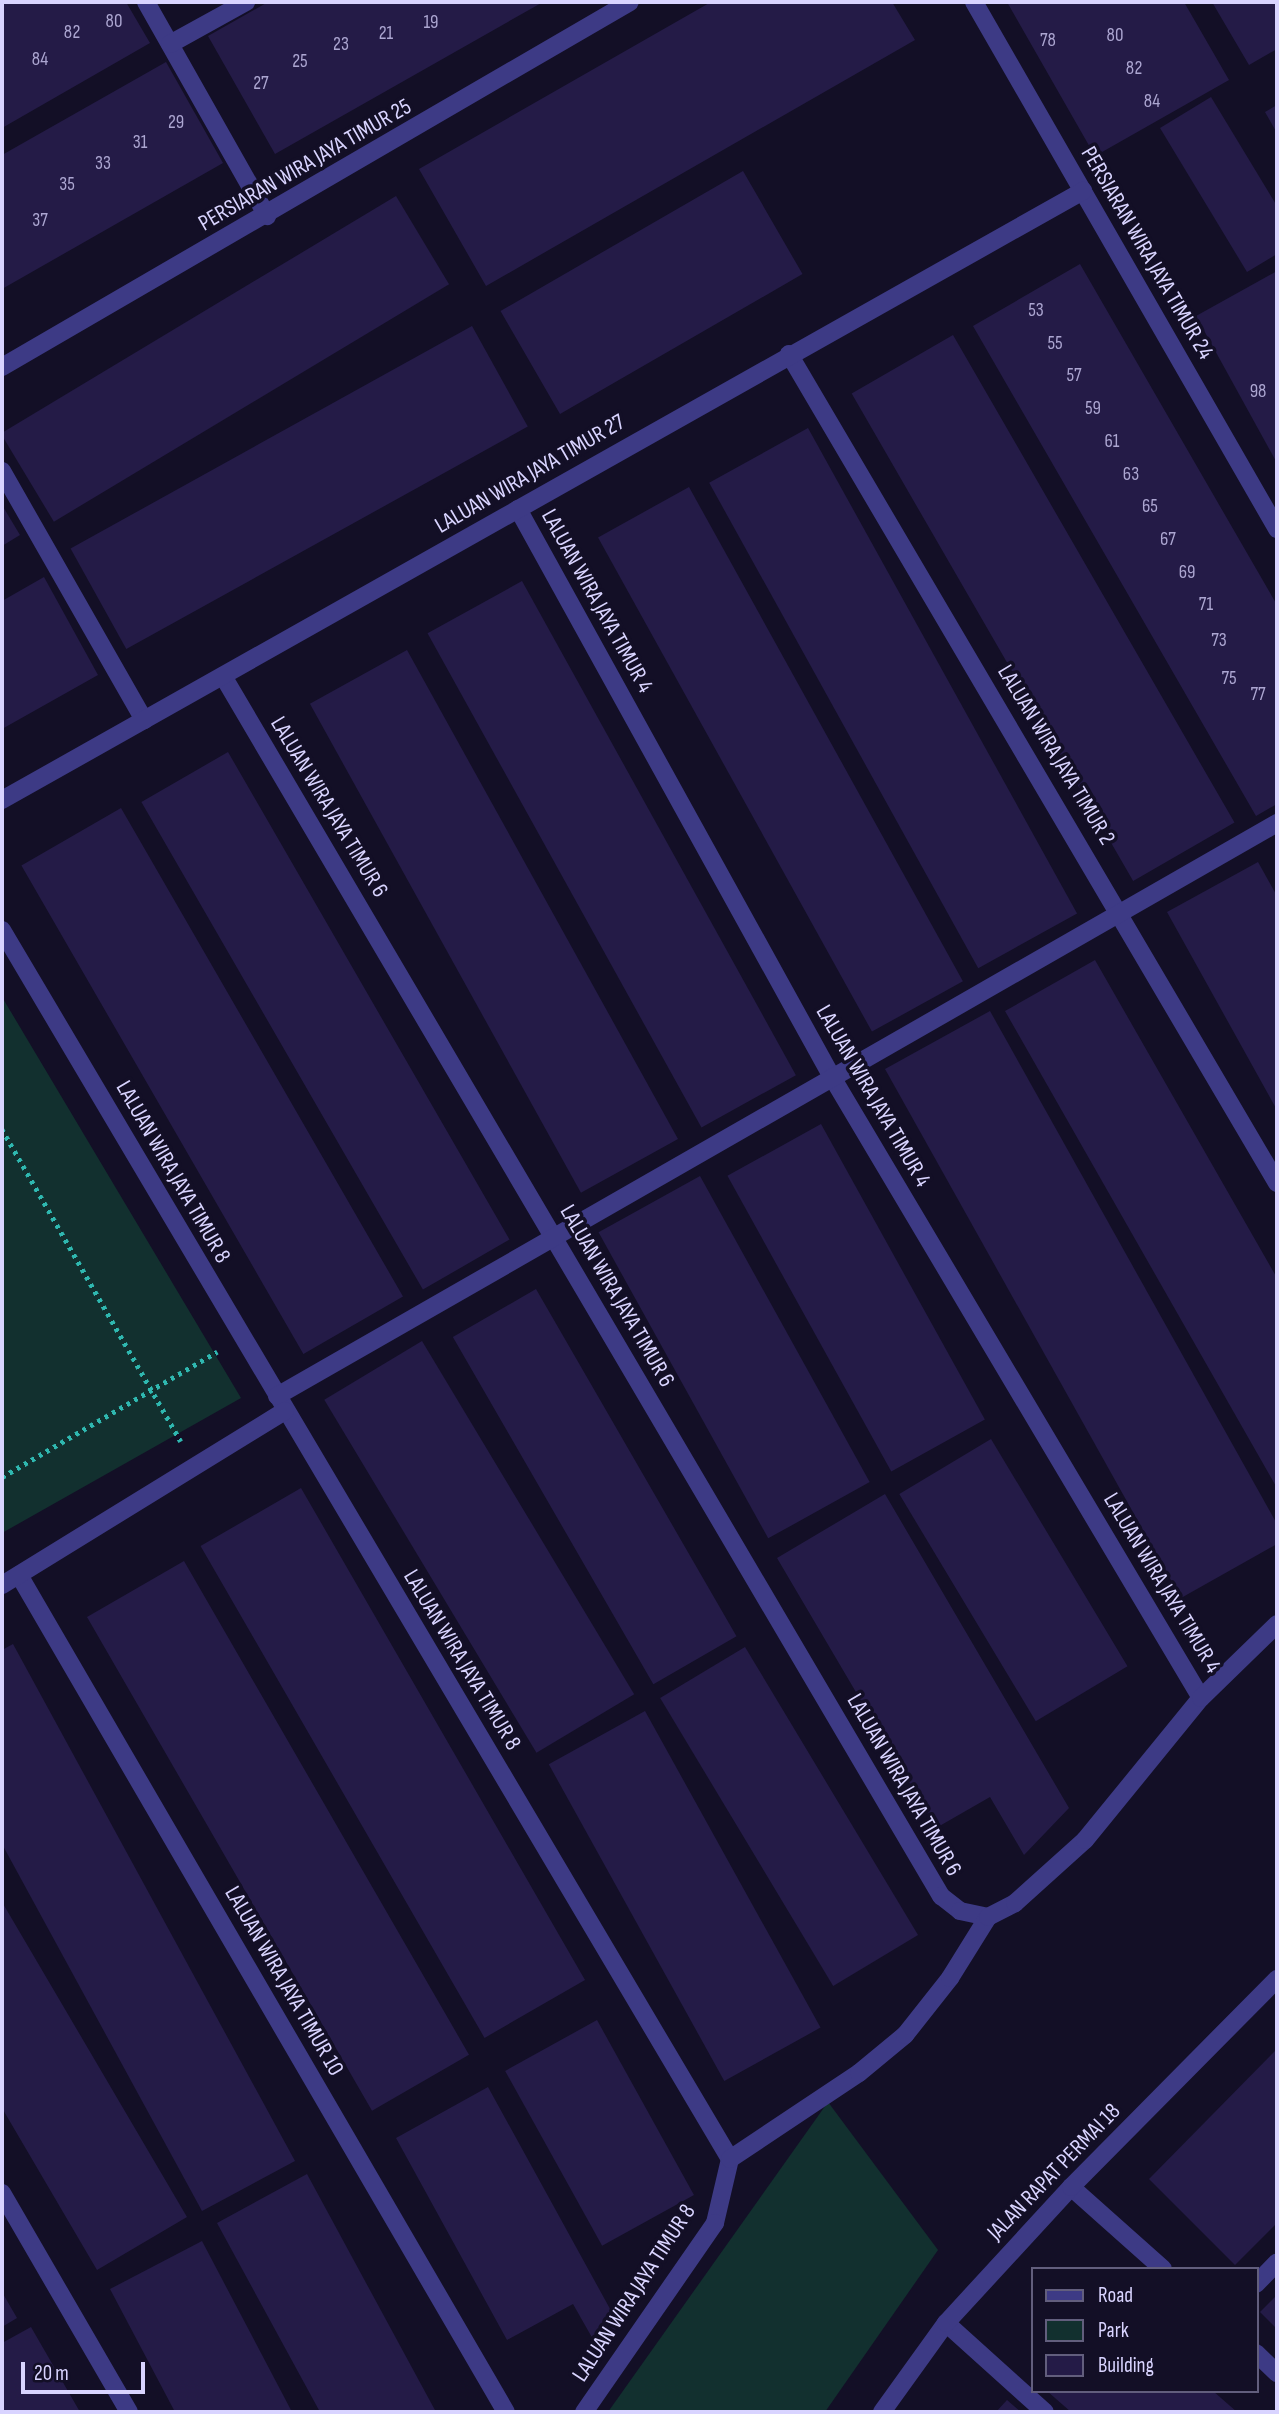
<!DOCTYPE html>
<style>
body{margin:0}
#map{position:relative;width:1279px;height:2414px;overflow:hidden;background:#130f26;font-family:"Sofia Sans Condensed",sans-serif}
div>[style]{position:absolute}
[style*='--x']{left:calc(var(--x)*1px);top:calc(var(--y)*1px);width:calc(var(--w)*1px);rotate:calc(var(--a)*1deg)}
.green>*{inset:0;background:#12302f}
.building>*{inset:0;background:#241b47;transform-origin:0 0}
.path>*{height:4.5px;margin-top:-2.25px;transform-origin:0;background:repeating-linear-gradient(90deg,#2fb8b0 0 3.5px,transparent 0 8.5px)}
.minor>*{height:18px;margin:-9px;padding:0 9px;transform-origin:9px;border-radius:9px;background:#3d3a85}
span{translate:-50% -50%;white-space:nowrap;text-align:center;line-height:1.15;-webkit-text-stroke:7px #130f26;paint-order:stroke}
.number-label{font-size:19px;color:#aca6d1}
.number-label span{-webkit-text-stroke-width:0}
.street-label{font-size:23px;color:#d9d4ff}
.frame{position:absolute;inset:0;border:4px solid #d9d4ff;pointer-events:none}
.legend{position:absolute;left:1031px;top:2267px;width:228px;height:126px;box-sizing:border-box;background:#130f26;border:2px solid #625e7d;margin:0;padding:9px 12px;list-style:none;font-size:21px;color:#d9d4ff}
.legend li{display:flex;align-items:center;gap:14px;height:35px}
.legend b{width:35px;border:2px solid #625e7d}
.scale{position:absolute;left:21px;top:2362px;width:124px;height:32px;box-sizing:border-box;border:4px solid #d9d4ff;border-top:0;padding-left:9px;font-size:21px;line-height:24px;white-space:nowrap;color:#d9d4ff;-webkit-text-stroke:5px #130f26;paint-order:stroke}
</style>
<div id="map">
<div class="green">
<div style="clip-path:polygon(2px 997px,241px 1398px,2px 1533px)"></div>
<div style="clip-path:polygon(828px 2102px,938px 2250px,825px 2412px,608px 2412px)"></div>
</div>
<div class="building">
<div style="clip-path:polygon(2px 2px,126px 2px,150px 43px,2px 128px)"></div>
<div style="clip-path:polygon(268px 2px,543px 2px,275px 154px,208px 36px)"></div>
<div style="clip-path:polygon(711px 2px,892px 2px,915px 40px,486px 286px,419px 169px)"></div>
<div style="clip-path:polygon(1007px 2px,1184px 2px,1229px 80px,1095px 156px)"></div>
<div style="clip-path:polygon(1212px 2px,1277px 2px,1277px 49px,1249px 65px)"></div>
<div style="clip-path:polygon(166px 62px,223px 163px,2px 289px,2px 155px)"></div>
<div style="clip-path:polygon(1211px 97px,1277px 206px,1277px 254px,1247px 272px,1160px 128px)"></div>
<div style="clip-path:polygon(1277px 105px,1277px 133px,1265px 112px)"></div>
<div style="left:743px;top:171px;width:119px;height:280px;rotate:60deg"></div>
<div style="left:396px;top:196px;width:103px;height:461px;rotate:59deg"></div>
<div style="clip-path:polygon(1080px 264px,1277px 605px,1277px 804px,1256px 816px,973px 326px)"></div>
<div style="clip-path:polygon(1277px 271px,1277px 463px,1196px 316px)"></div>
<div style="left:472px;top:326px;width:115px;height:459px;rotate:61deg"></div>
<div style="left:953px;top:335px;width:563px;height:117px;rotate:60deg"></div>
<div style="left:808px;top:428px;width:555px;height:113px;rotate:61deg"></div>
<div style="left:689px;top:487px;width:565px;height:104px;rotate:61deg"></div>
<div style="clip-path:polygon(2px 505px,20px 535px,2px 546px)"></div>
<div style="clip-path:polygon(44px 577px,98px 675px,2px 729px,2px 601px)"></div>
<div style="left:522px;top:581px;width:565px;height:108px;rotate:61deg"></div>
<div style="left:407px;top:650px;width:559px;height:111px;rotate:61deg"></div>
<div style="left:228px;top:752px;width:563px;height:100px;rotate:60deg"></div>
<div style="left:121px;top:808px;width:564px;height:115px;rotate:60deg"></div>
<div style="clip-path:polygon(1258px 862px,1277px 896px,1277px 1110px,1167px 912px)"></div>
<div style="clip-path:polygon(1095px 960px,1277px 1278px,1277px 1488px,1005px 1011px)"></div>
<div style="clip-path:polygon(990px 1011px,1277px 1524px,1277px 1544px,1181px 1598px,885px 1069px)"></div>
<div style="left:821px;top:1124px;width:338px;height:107px;rotate:61deg"></div>
<div style="left:700px;top:1176px;width:350px;height:116px;rotate:61deg"></div>
<div style="left:536px;top:1289px;width:401px;height:96px;rotate:60deg"></div>
<div style="left:422px;top:1341px;width:412px;height:114px;rotate:59deg"></div>
<div style="left:991px;top:1439px;width:265px;height:107px;rotate:59deg"></div>
<div style="left:301px;top:1488px;width:568px;height:116px;rotate:60deg"></div>
<div style="clip-path:polygon(885px 1494px,1069px 1808px,1024px 1855px,990px 1797px,936px 1828px,777px 1558px)"></div>
<div style="left:184px;top:1561px;width:570px;height:112px;rotate:60deg"></div>
<div style="clip-path:polygon(13px 1644px,295px 2161px,202px 2211px,2px 1844px,2px 1650px)"></div>
<div style="left:745px;top:1647px;width:336px;height:99px;rotate:59deg"></div>
<div style="left:645px;top:1711px;width:362px;height:110px;rotate:61deg"></div>
<div style="clip-path:polygon(2px 1902px,187px 2217px,97px 2270px,2px 2108px)"></div>
<div style="left:597px;top:2020px;width:200px;height:105px;rotate:61deg"></div>
<div style="clip-path:polygon(1277px 2049px,1277px 2223px,1235px 2265px,1149px 2179px)"></div>
<div style="clip-path:polygon(488px 2087px,620px 2327px,594px 2341px,573px 2304px,507px 2340px,396px 2138px)"></div>
<div style="clip-path:polygon(307px 2174px,436px 2412px,320px 2412px,217px 2223px)"></div>
<div style="clip-path:polygon(202px 2241px,292px 2412px,175px 2412px,110px 2289px)"></div>
<div style="clip-path:polygon(2px 2292px,17px 2318px,2px 2327px)"></div>
<div style="clip-path:polygon(1277px 2295px,1277px 2329px,1260px 2312px)"></div>
<div style="clip-path:polygon(31px 2327px,80px 2412px,2px 2412px,2px 2343px)"></div>
<div style="clip-path:polygon(1047px 2391px,1213px 2391px,1237px 2412px,1071px 2412px)"></div>
<div style="clip-path:polygon(1007px 2400px,1021px 2412px,996px 2412px)"></div>
</div>
<div class="path">
<div style="--x:2;--y:1129;--w:360;--a:60.2"></div>
<div style="--x:2;--y:1477;--w:249;--a:-30.2"></div>
</div>
<div class="minor">
<div style="--x:146;--y:2;--w:246;--a:60.5"></div>
<div style="--x:974;--y:2;--w:608;--a:60.1"></div>
<div style="--x:170;--y:44;--w:87;--a:-28.9"></div>
<div style="--x:789;--y:354;--w:962;--a:59.52"></div>
<div style="--x:2;--y:367;--w:726;--a:-30.17"></div>
<div style="--x:2;--y:471;--w:287;--a:60.3"></div>
<div style="--x:518;--y:509;--w:649;--a:61.07"></div>
<div style="--x:832;--y:1077;--w:722;--a:59.28"></div>
<div style="--x:223;--y:676;--w:1416;--a:59.52"></div>
<div style="--x:941;--y:1896;--w:24;--a:38"></div>
<div style="--x:960;--y:1911;--w:29;--a:12"></div>
<div style="--x:2;--y:800;--w:1241;--a:-29.4"></div>
<div style="--x:2;--y:930;--w:1428;--a:59.36"></div>
<div style="--x:730;--y:2159;--w:66;--a:103.2"></div>
<div style="--x:715;--y:2223;--w:230;--a:124.7"></div>
<div style="--x:277;--y:1396;--w:1153;--a:-29.81"></div>
<div style="--x:19;--y:1575;--w:968;--a:59.81"></div>
<div style="--x:2;--y:1585;--w:332;--a:-31.6"></div>
<div style="--x:730;--y:2159;--w:155;--a:-33.7"></div>
<div style="--x:859;--y:2073;--w:60;--a:-39.6"></div>
<div style="--x:905;--y:2035;--w:73;--a:-51.7"></div>
<div style="--x:950;--y:1978;--w:72;--a:-58.1"></div>
<div style="--x:988;--y:1917;--w:30;--a:-27"></div>
<div style="--x:1015;--y:1903;--w:94;--a:-42"></div>
<div style="--x:1085;--y:1840;--w:183;--a:-50.8"></div>
<div style="--x:1201;--y:1698;--w:106;--a:-44.2"></div>
<div style="--x:1071;--y:2187;--w:123;--a:41.7"></div>
<div style="--x:2;--y:2193;--w:253;--a:59.9"></div>
<div style="--x:1256;--y:2284;--w:30;--a:-46"></div>
<div style="--x:946;--y:2323;--w:133;--a:42"></div>
<div style="--x:1256;--y:2353;--w:29;--a:44"></div>
<div style="--x:882;--y:2412;--w:110;--a:-54.3"></div>
<div style="--x:946;--y:2323;--w:185;--a:-47.4"></div>
<div style="--x:1071;--y:2187;--w:293;--a:-45.3"></div>
</div>
<div class="number-label">
<span style="left:114px;top:22px">80</span>
<span style="left:431px;top:23px">19</span>
<span style="left:72px;top:33px">82</span>
<span style="left:386px;top:34px">21</span>
<span style="left:1115px;top:36px">80</span>
<span style="left:1048px;top:41px">78</span>
<span style="left:341px;top:45px">23</span>
<span style="left:40px;top:60px">84</span>
<span style="left:300px;top:62px">25</span>
<span style="left:1134px;top:69px">82</span>
<span style="left:261px;top:84px">27</span>
<span style="left:1152px;top:102px">84</span>
<span style="left:176px;top:123px">29</span>
<span style="left:140px;top:143px">31</span>
<span style="left:103px;top:164px">33</span>
<span style="left:67px;top:185px">35</span>
<span style="left:40px;top:221px">37</span>
<span style="left:1036px;top:311px">53</span>
<span style="left:1055px;top:344px">55</span>
<span style="left:1074px;top:376px">57</span>
<span style="left:1258px;top:392px">98</span>
<span style="left:1093px;top:409px">59</span>
<span style="left:1112px;top:442px">61</span>
<span style="left:1131px;top:475px">63</span>
<span style="left:1150px;top:507px">65</span>
<span style="left:1168px;top:540px">67</span>
<span style="left:1187px;top:573px">69</span>
<span style="left:1206px;top:605px">71</span>
<span style="left:1219px;top:641px">73</span>
<span style="left:1229px;top:679px">75</span>
<span style="left:1258px;top:695px">77</span>
</div>
<div class="street-label">
<span style="left:305px;top:165px;rotate:-30deg">PERSIARAN WIRA JAYA TIMUR 25</span>
<span style="left:1147px;top:253px;rotate:60deg">PERSIARAN WIRA JAYA TIMUR 24</span>
<span style="left:530px;top:474px;rotate:-30deg">LALUAN WIRA JAYA TIMUR 27</span>
<span style="left:597px;top:601px;rotate:61deg">LALUAN WIRA JAYA TIMUR 4</span>
<span style="left:1056px;top:755px;rotate:59deg">LALUAN WIRA JAYA TIMUR 2</span>
<span style="left:329px;top:807px;rotate:59deg">LALUAN WIRA JAYA TIMUR 6</span>
<span style="left:873px;top:1096px;rotate:60deg">LALUAN WIRA JAYA TIMUR 4</span>
<span style="left:173px;top:1172px;rotate:60deg">LALUAN WIRA JAYA TIMUR 8</span>
<span style="left:617px;top:1296px;rotate:60deg">LALUAN WIRA JAYA TIMUR 6</span>
<span style="left:1162px;top:1583px;rotate:59deg">LALUAN WIRA JAYA TIMUR 4</span>
<span style="left:462px;top:1660px;rotate:59deg">LALUAN WIRA JAYA TIMUR 8</span>
<span style="left:904px;top:1785px;rotate:60deg">LALUAN WIRA JAYA TIMUR 6</span>
<span style="left:284px;top:1981px;rotate:60deg">LALUAN WIRA JAYA TIMUR 10</span>
<span style="left:1054px;top:2172px;rotate:-46deg">JALAN RAPAT PERMAI 18</span>
<span style="left:634px;top:2293px;rotate:-57deg">LALUAN WIRA JAYA TIMUR 8</span>
</div>
<div class="frame"></div>
<ul class="legend">
<li><b style="height:9px;background:#3d3a85"></b>Road</li>
<li><b style="height:19px;background:#12302f"></b>Park</li>
<li><b style="height:19px;background:#241b47"></b>Building</li>
</ul>
<div class="scale">20 m</div>
</div>
